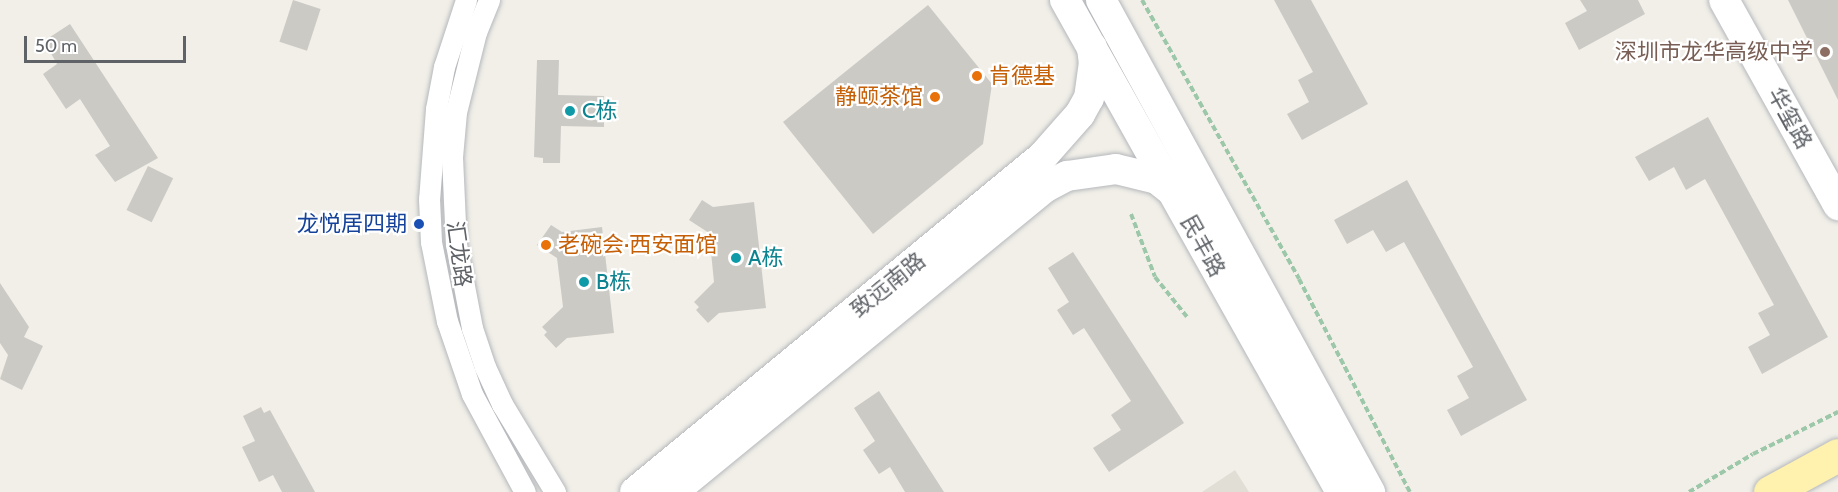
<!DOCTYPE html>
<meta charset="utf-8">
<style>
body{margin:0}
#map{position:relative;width:1838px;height:492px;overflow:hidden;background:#f1efe8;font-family:Cabin,"Noto Sans SC",sans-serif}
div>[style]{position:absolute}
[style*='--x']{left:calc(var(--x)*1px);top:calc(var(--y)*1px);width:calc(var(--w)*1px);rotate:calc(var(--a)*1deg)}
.education>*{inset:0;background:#e1ded6}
.building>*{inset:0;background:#cccac5;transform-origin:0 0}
.path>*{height:4px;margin-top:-2px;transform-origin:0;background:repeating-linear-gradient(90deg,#9cc7a9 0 6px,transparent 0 9px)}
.roads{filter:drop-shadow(0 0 2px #b5b8bc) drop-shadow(0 0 2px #b5b8bc)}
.street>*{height:21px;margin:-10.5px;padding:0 10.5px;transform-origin:10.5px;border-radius:10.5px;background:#fff}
.secondary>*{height:30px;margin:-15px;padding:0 15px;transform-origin:15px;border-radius:15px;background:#fff}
.primary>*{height:33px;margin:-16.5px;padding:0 16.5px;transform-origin:16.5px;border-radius:16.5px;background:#fff2af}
.dots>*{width:16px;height:16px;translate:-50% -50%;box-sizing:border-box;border:3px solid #fff;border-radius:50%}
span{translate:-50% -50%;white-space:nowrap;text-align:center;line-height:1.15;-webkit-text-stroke:4.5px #fff;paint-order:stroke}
.education-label{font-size:22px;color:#785e54}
.right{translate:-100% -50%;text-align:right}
.food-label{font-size:22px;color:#c56008}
.left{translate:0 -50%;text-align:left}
.culture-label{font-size:22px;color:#0d838f}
.street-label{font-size:22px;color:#5f6368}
.transit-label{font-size:22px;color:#164399}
.scale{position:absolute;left:24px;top:36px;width:162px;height:27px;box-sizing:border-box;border:3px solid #5f6368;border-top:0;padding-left:8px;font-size:18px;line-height:21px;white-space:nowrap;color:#5f6368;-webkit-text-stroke:4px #fff;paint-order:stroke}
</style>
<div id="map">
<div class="education">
<div style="clip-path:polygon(1235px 470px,1249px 492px,1202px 492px)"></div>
</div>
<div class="building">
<div style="left:293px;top:0;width:29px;height:44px;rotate:18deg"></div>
<div style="clip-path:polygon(1274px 0,1311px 0,1368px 104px,1302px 140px,1287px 114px,1309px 102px,1298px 80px,1313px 72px)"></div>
<div style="clip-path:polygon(1580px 0,1638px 0,1645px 14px,1579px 50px,1565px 23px,1587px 11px)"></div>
<div style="clip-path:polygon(1788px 0,1838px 0,1838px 100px)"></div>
<div style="clip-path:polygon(928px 5px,992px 84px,983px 144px,873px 234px,783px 122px)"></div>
<div style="clip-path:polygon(70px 24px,158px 158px,115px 182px,95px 155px,110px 146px,80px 99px,66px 109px,43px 74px,57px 64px,44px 41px)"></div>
<div style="clip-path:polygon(537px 60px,559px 60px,558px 95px,604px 96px,604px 127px,561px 126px,560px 163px,543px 163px,543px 158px,534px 157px)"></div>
<div style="clip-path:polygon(1708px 117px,1828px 337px,1762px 374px,1748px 347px,1770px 335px,1758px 313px,1774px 305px,1705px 179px,1686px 190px,1674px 167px,1649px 181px,1635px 157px)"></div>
<div style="left:148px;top:166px;width:28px;height:49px;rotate:26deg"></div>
<div style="clip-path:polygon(1407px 180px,1527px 400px,1461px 436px,1447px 410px,1469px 398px,1457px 376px,1473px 367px,1404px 242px,1386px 252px,1373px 230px,1347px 244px,1334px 220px)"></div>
<div style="clip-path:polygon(702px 200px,713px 207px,754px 202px,766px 308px,719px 313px,708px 323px,696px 310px,699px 307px,694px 302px,714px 282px,709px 233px,689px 220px)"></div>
<div style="clip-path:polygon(551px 225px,562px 232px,602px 227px,614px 333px,567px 338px,556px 348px,544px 335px,547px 332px,542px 327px,563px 307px,557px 258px,537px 245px)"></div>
<div style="clip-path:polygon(1073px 252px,1184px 423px,1109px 472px,1093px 448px,1121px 430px,1111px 415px,1131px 401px,1084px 328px,1073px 335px,1057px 310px,1069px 302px,1048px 268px)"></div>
<div style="clip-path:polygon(0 283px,29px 327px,24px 337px,43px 346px,22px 390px,0 379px,8px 355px,0 343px)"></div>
<div style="clip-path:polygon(879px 391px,944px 492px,905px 492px,890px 467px,879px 474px,863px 450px,875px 441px,854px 408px)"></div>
<div style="clip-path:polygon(261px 407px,264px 413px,270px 410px,315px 492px,282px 492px,273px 475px,259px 482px,242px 447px,255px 441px,243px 416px)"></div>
</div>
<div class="path">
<div style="--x:1142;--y:0;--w:320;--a:60.6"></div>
<div style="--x:1299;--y:279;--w:240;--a:62.5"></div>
<div style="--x:1131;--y:214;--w:67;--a:69.1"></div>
<div style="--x:1155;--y:277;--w:51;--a:51.3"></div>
<div style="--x:1689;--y:492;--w:74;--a:-30.7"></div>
<div style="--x:1753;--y:454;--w:95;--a:-26.3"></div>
</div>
<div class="roads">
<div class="street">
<div style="--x:466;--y:0;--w:71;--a:108.2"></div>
<div style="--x:444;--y:67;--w:43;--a:100.8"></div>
<div style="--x:436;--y:109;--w:90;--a:94.4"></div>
<div style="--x:429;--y:199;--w:43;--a:87.3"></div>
<div style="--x:431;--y:242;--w:81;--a:78.6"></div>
<div style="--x:447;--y:321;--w:77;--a:71.1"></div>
<div style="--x:472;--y:394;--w:111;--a:61.6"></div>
<div style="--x:489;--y:0;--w:35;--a:112"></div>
<div style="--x:476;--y:32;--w:82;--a:104"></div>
<div style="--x:456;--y:112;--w:45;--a:95.1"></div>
<div style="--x:452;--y:157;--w:87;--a:87.4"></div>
<div style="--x:456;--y:244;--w:86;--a:79.2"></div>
<div style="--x:472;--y:328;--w:41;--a:71.6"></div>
<div style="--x:485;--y:367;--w:41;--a:65.3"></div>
<div style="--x:502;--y:404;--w:103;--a:58.9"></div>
</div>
<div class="secondary">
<div style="--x:1065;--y:0;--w:564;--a:60.71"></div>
<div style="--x:1101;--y:0;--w:561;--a:61.33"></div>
<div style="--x:1724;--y:0;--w:235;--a:60.9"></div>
<div style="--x:635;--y:492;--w:529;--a:-39.47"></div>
<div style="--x:1043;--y:156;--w:56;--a:-48.6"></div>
<div style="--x:1080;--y:114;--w:18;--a:-61"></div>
<div style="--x:1089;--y:98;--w:34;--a:-82"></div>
<div style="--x:1094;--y:64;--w:17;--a:-97"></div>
<div style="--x:673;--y:492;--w:482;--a:-39.3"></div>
<div style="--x:1046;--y:187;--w:24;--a:-28"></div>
<div style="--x:1067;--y:176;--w:49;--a:-8.1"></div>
<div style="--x:1116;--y:169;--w:42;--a:13.7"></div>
<div style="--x:1157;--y:179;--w:21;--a:39"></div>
</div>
<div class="primary">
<div style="--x:1770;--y:492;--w:77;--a:-28.6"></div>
</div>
</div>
<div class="dots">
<div style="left:1825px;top:52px;background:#8d6e63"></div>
<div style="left:977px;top:76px;background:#e8710a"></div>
<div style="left:935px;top:97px;background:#e8710a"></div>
<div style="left:570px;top:111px;background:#0f9aa8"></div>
<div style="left:419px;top:224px;background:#1a4fb4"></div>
<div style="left:546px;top:245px;background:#e8710a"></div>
<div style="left:736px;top:258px;background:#0f9aa8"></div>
<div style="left:584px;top:282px;background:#0f9aa8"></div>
</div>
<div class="education-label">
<span class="right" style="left:1813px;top:52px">深圳市龙华高级中学</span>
</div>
<div class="food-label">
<span class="left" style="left:989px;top:76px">肯德基</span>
<span class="right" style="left:923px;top:97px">静颐茶馆</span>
<span class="left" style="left:558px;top:245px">老碗会·西安面馆</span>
</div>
<div class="culture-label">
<span class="left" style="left:582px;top:111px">C栋</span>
<span class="left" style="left:748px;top:258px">A栋</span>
<span class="left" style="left:596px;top:282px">B栋</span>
</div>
<div class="street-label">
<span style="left:1790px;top:118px;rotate:61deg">华玺路</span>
<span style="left:1203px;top:246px;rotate:61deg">民丰路</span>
<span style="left:459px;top:254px;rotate:82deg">汇龙路</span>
<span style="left:888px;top:285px;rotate:-39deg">致远南路</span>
</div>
<div class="transit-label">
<span class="right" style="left:407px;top:224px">龙悦居四期</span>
</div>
<div class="scale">50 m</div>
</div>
